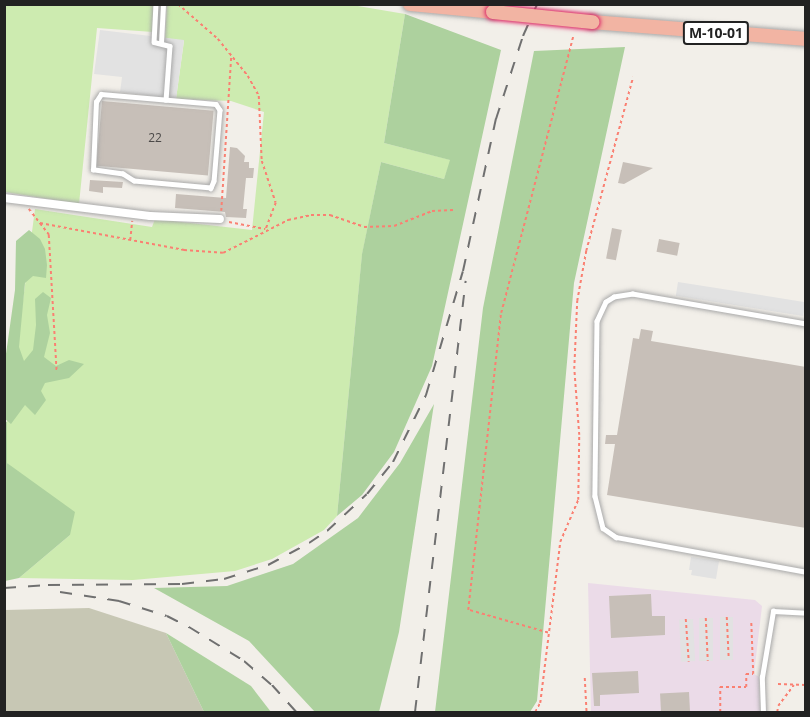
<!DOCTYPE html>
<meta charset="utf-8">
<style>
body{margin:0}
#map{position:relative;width:810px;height:717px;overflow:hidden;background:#f2efe9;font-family:"Open Sans",sans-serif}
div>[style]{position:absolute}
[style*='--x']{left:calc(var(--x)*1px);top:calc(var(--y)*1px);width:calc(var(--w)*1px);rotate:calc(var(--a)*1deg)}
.industrial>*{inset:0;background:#ebdbe8}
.construction>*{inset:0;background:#c7c7b4}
.grass>*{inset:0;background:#cdebb0}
.forest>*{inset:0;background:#add19e}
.parking>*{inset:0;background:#e2e2e2;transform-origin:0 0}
.building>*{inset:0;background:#c7bfb8;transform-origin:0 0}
.path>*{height:1.5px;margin-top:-0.75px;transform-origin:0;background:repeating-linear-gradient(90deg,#fa8072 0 3px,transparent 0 6px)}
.roads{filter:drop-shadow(0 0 2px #a9a9a9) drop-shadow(0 0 2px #a9a9a9)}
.service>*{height:4.5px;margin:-2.25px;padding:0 2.25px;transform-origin:2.25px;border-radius:2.25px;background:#fff}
.minor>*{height:8px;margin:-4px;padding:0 4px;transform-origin:4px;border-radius:4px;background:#fff}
.trunk>*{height:14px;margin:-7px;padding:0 7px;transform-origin:7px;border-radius:7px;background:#f2b4a3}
.rail>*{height:2px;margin-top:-1px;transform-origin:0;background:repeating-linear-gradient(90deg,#707070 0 12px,transparent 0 24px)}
.bridges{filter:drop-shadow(0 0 2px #dc2a67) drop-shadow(0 0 2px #dc2a67)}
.trunk-bridge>*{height:14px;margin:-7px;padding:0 7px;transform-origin:7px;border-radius:7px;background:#f2b4a3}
span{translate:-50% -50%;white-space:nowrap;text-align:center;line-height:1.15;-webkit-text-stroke:4.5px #fff;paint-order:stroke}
.number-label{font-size:12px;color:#4b4948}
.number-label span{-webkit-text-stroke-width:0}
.shield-label span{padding:2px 4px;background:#fff;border:2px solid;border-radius:4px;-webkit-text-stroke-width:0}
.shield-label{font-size:14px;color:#222;font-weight:700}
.frame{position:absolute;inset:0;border:6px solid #222;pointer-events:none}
</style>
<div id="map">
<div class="industrial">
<div style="clip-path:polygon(588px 583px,755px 600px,762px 606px,754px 674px,759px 677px,760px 712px,591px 712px)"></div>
</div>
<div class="construction">
<div style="clip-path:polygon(89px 608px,166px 633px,204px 712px,5px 712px,5px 610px)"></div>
</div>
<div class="grass">
<div style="clip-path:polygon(346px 4px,405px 14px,384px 143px,451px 160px,444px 179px,381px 162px,362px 255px,337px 516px,324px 530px,272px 559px,235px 571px,133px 580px,19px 578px,70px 535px,7px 463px,7px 422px,35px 209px,152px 227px,155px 219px,252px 230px,264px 112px,231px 101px,176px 99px,184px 41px,165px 38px,167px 5px)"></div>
<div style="clip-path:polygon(4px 5px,153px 5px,153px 32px,97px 28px,79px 204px,5px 192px)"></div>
</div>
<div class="forest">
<div style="clip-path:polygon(405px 14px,501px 50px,432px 366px,394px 452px,362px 495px,337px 516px,362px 254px,381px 162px,444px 179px,450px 160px,384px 143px)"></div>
<div style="clip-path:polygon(625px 47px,574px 283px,537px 701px,530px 712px,435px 712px,483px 308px,534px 51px)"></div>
<div style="clip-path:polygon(29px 230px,40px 239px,45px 249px,47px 265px,46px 278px,33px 276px,25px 283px,19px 347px,24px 361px,33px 350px,36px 325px,35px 299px,43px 292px,51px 298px,47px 315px,50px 333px,44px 357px,56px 366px,69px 360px,84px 364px,69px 378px,45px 383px,41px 391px,46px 400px,35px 415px,25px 405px,11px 424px,5px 419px,4px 368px,15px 290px,16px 241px)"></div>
<div style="clip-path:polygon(434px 404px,399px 632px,379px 712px,315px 712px,249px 641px,154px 588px,227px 586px,293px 564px,358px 518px,400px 463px)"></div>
<div style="clip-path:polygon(5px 421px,7px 422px,7px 463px,75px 512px,70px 535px,19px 578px,5px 581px)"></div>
<div style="clip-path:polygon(166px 633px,251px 686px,271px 712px,204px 712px)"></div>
</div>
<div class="parking">
<div style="clip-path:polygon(100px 30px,184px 40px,176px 99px,120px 92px,122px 77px,94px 74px)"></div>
<div style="left:678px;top:282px;width:129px;height:14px;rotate:9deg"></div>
<div style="clip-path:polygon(691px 557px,719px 561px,716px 579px,691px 575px,692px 570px,689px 570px)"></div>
<div style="left:720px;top:617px;width:13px;height:43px"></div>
<div style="left:699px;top:618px;width:14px;height:43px"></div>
<div style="left:693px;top:619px;width:42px;height:14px;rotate:87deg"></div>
</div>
<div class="building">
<div style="left:102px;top:101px;width:112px;height:65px;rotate:5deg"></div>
<div style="clip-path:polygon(230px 147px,237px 148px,245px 156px,244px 162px,249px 162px,249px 168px,254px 168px,253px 178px,246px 178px,243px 209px,247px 209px,246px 218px,226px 217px,225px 212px,175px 208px,176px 194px,226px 198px)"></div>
<div style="clip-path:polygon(623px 162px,653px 168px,624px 184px,618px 183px)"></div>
<div style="clip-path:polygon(90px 180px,123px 182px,122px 188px,103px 187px,103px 193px,89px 191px)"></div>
<div style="left:612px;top:228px;width:10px;height:31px;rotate:11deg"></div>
<div style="left:659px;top:239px;width:21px;height:13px;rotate:11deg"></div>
<div style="clip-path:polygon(641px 329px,653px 331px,651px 341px,806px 367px,806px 528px,607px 495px,615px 444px,605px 444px,606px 435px,617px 435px,633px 338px,639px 339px)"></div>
<div style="clip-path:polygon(651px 594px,652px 616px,665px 616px,665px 635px,611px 638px,609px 596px)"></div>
<div style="clip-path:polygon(638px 671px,639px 693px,600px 695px,600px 706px,594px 706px,592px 673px)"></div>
<div style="left:689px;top:692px;width:20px;height:29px;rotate:87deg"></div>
</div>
<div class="path">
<div style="--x:178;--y:4;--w:53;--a:41.2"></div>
<div style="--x:218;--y:39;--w:48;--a:51"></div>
<div style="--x:248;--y:76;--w:23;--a:61"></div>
<div style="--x:259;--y:96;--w:65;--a:87.4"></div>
<div style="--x:262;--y:161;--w:44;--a:71.6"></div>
<div style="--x:276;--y:203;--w:28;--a:111"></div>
<div style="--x:29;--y:209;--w:33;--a:52"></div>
<div style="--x:49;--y:235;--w:137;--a:86.7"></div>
<div style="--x:221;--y:211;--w:154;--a:-86.3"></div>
<div style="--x:229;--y:222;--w:37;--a:11"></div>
<div style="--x:40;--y:223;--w:147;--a:10.6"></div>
<div style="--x:184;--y:250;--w:39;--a:4"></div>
<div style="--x:223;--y:253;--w:73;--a:-26.9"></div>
<div style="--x:288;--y:220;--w:24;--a:-12"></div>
<div style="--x:311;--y:215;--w:19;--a:0"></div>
<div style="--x:330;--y:215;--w:36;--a:19"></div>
<div style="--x:364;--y:227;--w:30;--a:-2"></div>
<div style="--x:394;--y:226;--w:41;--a:-21.5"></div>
<div style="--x:432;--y:211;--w:21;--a:-3"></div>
<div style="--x:130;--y:240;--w:19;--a:-84"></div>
<div style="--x:727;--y:617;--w:42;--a:87.3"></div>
<div style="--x:706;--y:618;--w:43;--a:87.3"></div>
<div style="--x:686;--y:619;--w:43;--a:86"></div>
<div style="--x:548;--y:633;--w:83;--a:-164"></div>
<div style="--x:468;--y:610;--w:299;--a:-83.7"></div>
<div style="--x:501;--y:313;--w:285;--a:-75.4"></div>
<div style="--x:585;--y:678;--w:34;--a:87"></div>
<div style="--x:778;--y:684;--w:28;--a:2"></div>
<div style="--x:535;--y:712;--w:10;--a:-61"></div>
<div style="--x:540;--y:703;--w:162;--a:-82.9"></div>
<div style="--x:560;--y:542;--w:46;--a:-66.8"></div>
<div style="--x:578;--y:500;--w:65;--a:-89.1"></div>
<div style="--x:579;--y:435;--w:66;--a:-94.3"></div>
<div style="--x:574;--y:369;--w:68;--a:-87.5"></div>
<div style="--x:577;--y:301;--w:51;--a:-79.8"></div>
<div style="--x:586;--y:251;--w:180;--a:-74.9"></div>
<div style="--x:720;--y:712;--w:25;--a:-90"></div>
<div style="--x:720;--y:687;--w:26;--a:0"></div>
<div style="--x:746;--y:687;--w:13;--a:-90"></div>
<div style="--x:746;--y:674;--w:7;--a:0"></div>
<div style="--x:753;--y:674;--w:52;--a:-92.2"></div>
<div style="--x:777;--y:712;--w:6;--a:-81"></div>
<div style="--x:778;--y:706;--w:26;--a:-53"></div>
</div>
<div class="roads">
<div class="service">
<div style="--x:156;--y:4;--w:38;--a:93"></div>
<div style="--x:154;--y:42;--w:16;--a:14"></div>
<div style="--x:170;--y:46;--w:54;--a:94.2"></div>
<div style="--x:161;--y:43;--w:39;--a:-87"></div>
<div style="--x:101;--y:94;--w:115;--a:5"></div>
<div style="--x:216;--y:104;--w:7;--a:56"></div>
<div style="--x:220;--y:110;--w:71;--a:94.8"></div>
<div style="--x:214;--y:181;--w:8;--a:113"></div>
<div style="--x:211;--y:188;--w:77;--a:-174.8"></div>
<div style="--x:134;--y:181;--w:13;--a:-148"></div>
<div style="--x:123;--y:174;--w:30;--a:-172"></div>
<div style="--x:93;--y:170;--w:68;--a:-87.5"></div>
<div style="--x:96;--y:102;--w:9;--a:-58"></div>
<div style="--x:806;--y:324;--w:176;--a:-170.2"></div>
<div style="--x:633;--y:294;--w:19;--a:171"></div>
<div style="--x:614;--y:297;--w:9;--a:148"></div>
<div style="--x:606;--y:302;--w:21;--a:115"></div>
<div style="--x:597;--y:321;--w:175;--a:90.7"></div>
<div style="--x:595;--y:496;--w:33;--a:76"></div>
<div style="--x:603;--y:528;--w:16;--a:35"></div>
<div style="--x:616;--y:537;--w:193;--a:10.4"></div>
<div style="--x:763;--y:712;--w:35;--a:-92"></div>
<div style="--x:762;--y:677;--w:67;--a:-80.5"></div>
<div style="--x:773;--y:611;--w:33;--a:3"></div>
</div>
<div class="minor">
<div style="--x:4;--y:198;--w:147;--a:7"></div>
<div style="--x:150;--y:216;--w:70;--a:2.5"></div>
</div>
<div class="trunk">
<div style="--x:410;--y:4;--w:83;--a:5.5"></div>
<div style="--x:592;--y:22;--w:215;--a:4.5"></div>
</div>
</div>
<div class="rail">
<div style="--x:4;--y:588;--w:44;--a:-3.9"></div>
<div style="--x:48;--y:585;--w:134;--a:-0.4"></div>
<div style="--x:182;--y:584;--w:42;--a:-6.8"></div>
<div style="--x:224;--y:579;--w:46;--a:-17.7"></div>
<div style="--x:268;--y:565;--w:47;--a:-28.2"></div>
<div style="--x:309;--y:543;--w:22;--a:-34"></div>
<div style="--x:327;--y:531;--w:54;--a:-42.8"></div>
<div style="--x:367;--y:494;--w:41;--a:-50.9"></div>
<div style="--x:393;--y:462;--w:75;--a:-63.8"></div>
<div style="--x:426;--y:395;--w:129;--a:-73.4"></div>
<div style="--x:463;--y:271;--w:156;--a:-77.8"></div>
<div style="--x:496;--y:119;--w:87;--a:-72"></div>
<div style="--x:523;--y:36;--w:35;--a:-66"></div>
<div style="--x:60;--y:592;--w:60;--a:8.7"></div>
<div style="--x:119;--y:601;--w:50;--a:17.4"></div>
<div style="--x:167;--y:616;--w:25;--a:27"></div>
<div style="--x:189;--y:627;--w:65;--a:31.7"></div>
<div style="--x:244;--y:661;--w:37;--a:41"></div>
<div style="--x:272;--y:685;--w:36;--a:48"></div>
<div style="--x:415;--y:712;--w:434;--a:-83.3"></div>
</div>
<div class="bridges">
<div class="trunk-bridge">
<div style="--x:493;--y:12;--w:100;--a:5.8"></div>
</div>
</div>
<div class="number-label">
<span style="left:155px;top:138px">22</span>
</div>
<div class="shield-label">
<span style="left:716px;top:33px">М-10-01</span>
</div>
<div class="frame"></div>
</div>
